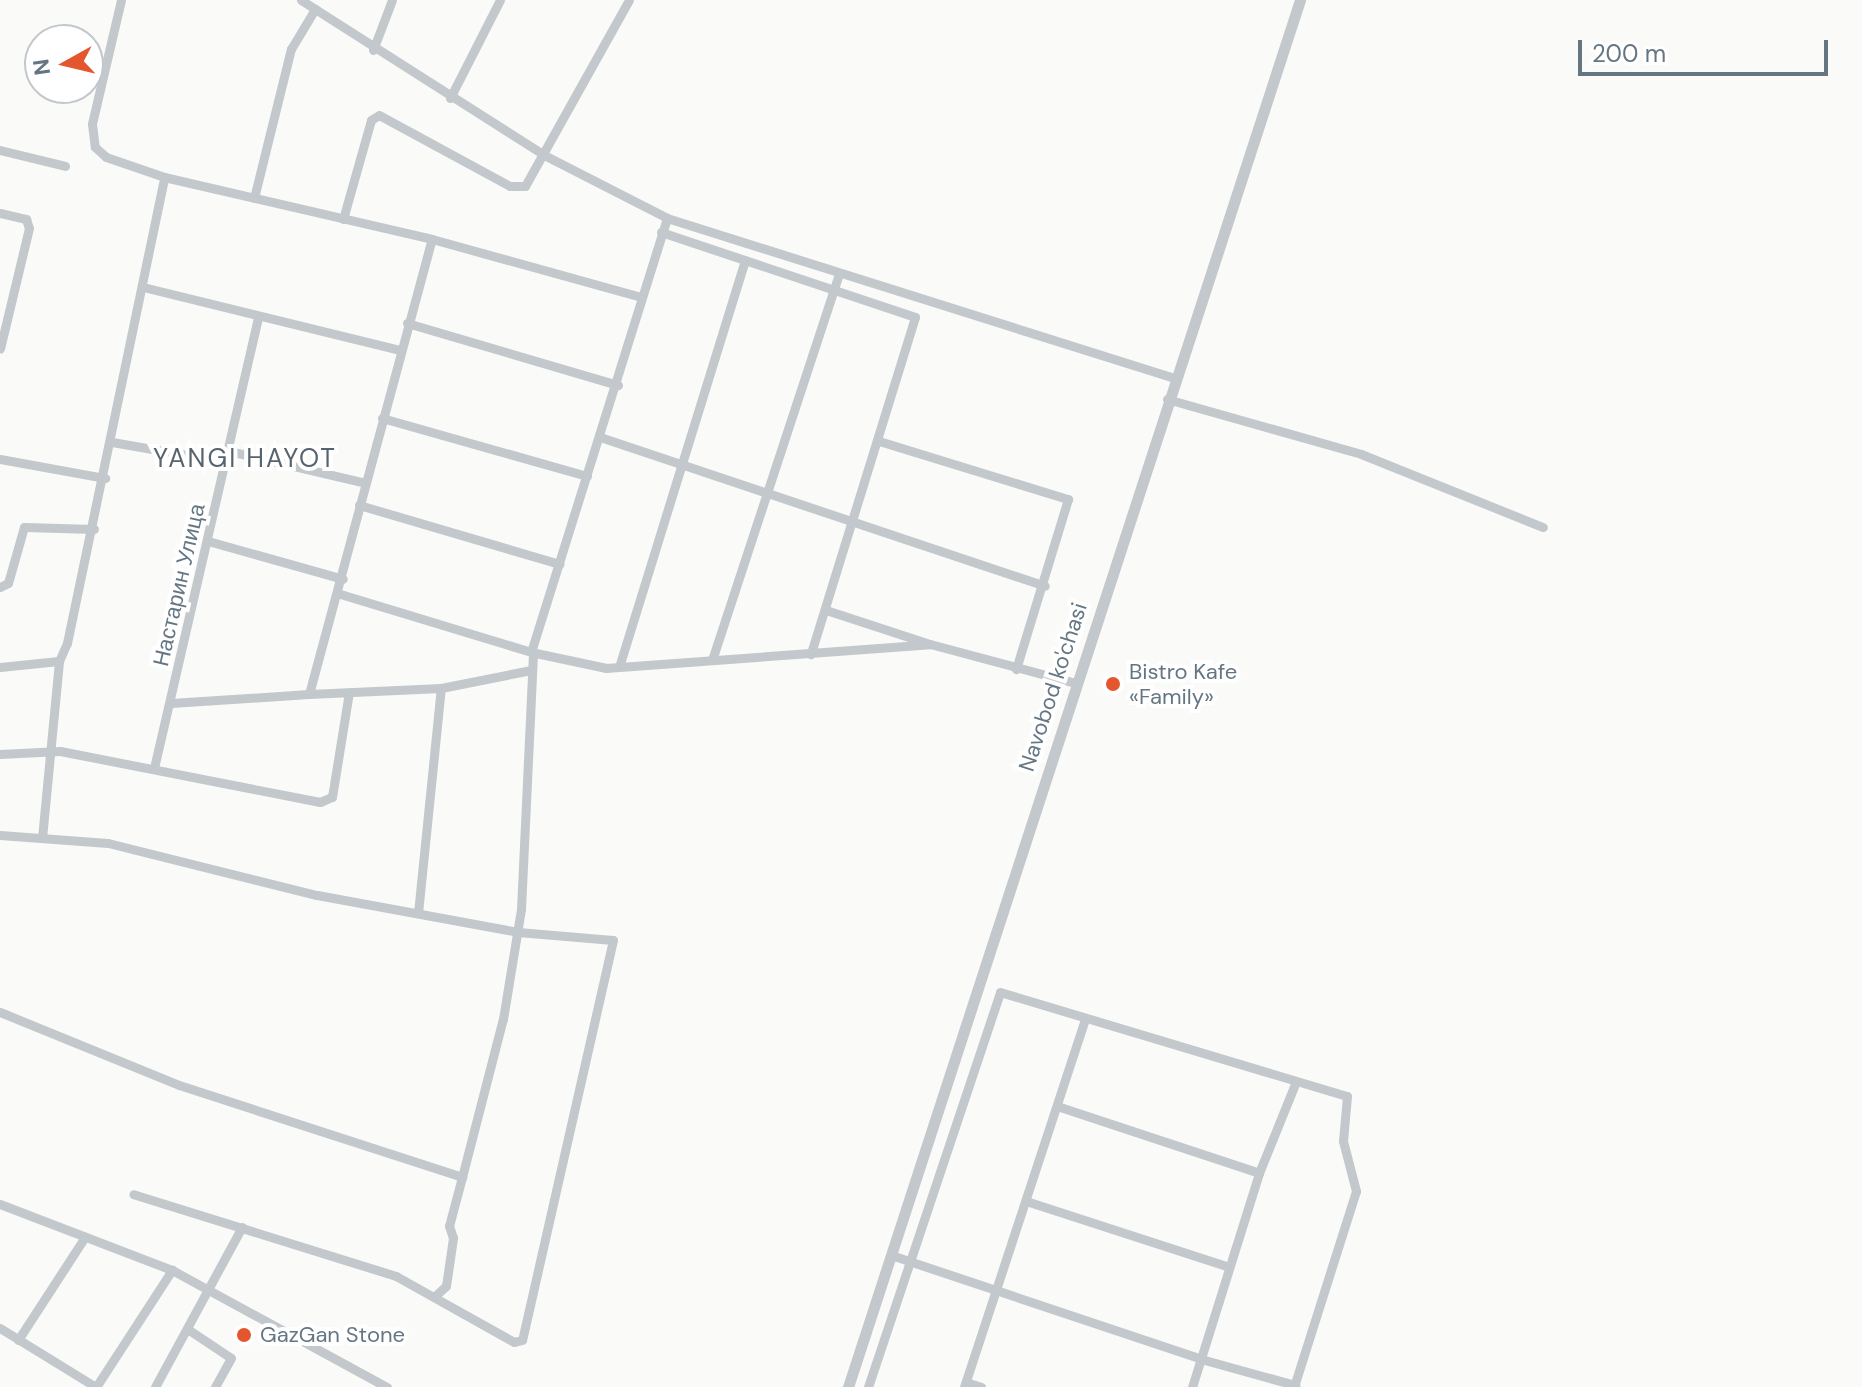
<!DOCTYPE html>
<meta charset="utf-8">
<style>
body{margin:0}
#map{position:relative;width:1862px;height:1387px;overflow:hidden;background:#fafaf8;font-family:"DM Sans",sans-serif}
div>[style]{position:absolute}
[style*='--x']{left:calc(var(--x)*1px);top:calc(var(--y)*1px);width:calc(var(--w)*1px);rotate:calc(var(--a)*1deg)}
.minor>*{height:9px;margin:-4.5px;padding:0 4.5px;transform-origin:4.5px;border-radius:4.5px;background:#c3c8cc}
.tertiary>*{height:11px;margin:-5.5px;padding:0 5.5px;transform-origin:5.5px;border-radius:5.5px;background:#c3c8cc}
.dots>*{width:22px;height:22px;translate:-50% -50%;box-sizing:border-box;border:4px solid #fff;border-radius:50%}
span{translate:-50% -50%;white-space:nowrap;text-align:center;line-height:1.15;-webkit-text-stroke:8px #fff;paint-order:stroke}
.street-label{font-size:22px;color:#657683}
.poi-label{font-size:22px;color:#657683}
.left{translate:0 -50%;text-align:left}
.quarter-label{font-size:26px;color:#57646e;letter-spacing:2px}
.north{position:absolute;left:24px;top:24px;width:80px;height:80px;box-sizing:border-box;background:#fff;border:2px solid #c1c8cd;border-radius:50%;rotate:262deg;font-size:22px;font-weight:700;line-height:32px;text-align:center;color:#657683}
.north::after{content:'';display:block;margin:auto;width:28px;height:36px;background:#e4572e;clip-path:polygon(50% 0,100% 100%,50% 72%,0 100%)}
.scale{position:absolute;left:1578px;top:40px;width:250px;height:36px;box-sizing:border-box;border:4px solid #657683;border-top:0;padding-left:10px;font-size:24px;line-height:28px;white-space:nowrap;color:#657683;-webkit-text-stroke:6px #fff;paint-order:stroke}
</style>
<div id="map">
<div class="minor">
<div style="--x:121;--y:0;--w:127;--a:103.2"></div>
<div style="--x:92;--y:124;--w:23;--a:83"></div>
<div style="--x:95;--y:147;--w:15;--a:42"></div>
<div style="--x:106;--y:157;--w:61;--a:19"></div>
<div style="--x:164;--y:177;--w:275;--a:13"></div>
<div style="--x:432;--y:239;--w:217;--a:15.5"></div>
<div style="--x:301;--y:0;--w:288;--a:32.5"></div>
<div style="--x:544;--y:155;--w:138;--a:27.1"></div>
<div style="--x:667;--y:218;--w:532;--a:17.51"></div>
<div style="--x:373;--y:50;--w:53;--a:-69.2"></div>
<div style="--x:450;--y:98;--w:110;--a:-63"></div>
<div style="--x:0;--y:150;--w:67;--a:13.8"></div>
<div style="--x:254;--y:198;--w:154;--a:-76.1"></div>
<div style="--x:291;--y:49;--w:47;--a:-59"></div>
<div style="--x:0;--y:213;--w:27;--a:13"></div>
<div style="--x:26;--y:219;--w:9;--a:72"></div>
<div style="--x:29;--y:228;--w:124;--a:103.5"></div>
<div style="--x:343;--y:219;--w:103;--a:-74.2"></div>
<div style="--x:371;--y:120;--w:9;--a:-32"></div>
<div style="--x:379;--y:115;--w:149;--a:28.5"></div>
<div style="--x:510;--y:186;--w:15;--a:0"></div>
<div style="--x:525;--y:186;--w:213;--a:-60.8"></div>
<div style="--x:661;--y:232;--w:268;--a:18.5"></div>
<div style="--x:915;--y:317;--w:353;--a:107.2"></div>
<div style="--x:143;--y:287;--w:265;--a:13.8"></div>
<div style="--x:407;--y:323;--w:220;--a:16.4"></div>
<div style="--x:1167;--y:399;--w:202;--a:15.8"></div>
<div style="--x:1361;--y:454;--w:196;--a:21.9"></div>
<div style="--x:382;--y:418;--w:213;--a:15.8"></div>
<div style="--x:600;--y:437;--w:469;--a:18.5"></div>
<div style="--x:879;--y:441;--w:198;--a:17.1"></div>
<div style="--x:1068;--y:499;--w:178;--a:107"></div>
<div style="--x:112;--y:442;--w:105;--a:9.9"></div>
<div style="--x:215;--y:460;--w:14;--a:-21"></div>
<div style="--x:229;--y:451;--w:140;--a:13.2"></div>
<div style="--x:0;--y:459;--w:107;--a:10.3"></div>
<div style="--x:359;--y:505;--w:209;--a:16.4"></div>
<div style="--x:208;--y:541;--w:140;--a:15.7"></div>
<div style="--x:0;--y:587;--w:9;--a:-27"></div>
<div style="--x:8;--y:583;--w:58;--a:-74.1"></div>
<div style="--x:24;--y:527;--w:70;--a:1.6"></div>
<div style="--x:337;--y:593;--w:203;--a:16.9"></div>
<div style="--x:531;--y:652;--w:77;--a:12"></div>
<div style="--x:606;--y:668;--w:325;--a:-4.2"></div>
<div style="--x:930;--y:644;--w:151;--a:15"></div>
<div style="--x:826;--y:610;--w:106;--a:18.1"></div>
<div style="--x:531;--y:652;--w:455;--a:-72.6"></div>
<div style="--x:712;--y:660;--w:407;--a:-71.8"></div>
<div style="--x:0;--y:667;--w:59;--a:-5.8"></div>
<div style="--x:59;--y:661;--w:20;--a:-66"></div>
<div style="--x:67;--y:643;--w:476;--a:-78.2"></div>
<div style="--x:619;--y:667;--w:426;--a:-72.8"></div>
<div style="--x:309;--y:694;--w:132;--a:-2.6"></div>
<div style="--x:441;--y:688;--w:92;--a:-11.3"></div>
<div style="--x:171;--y:703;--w:138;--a:-3.7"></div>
<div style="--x:309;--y:694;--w:471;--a:-74.9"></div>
<div style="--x:0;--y:754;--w:60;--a:-2.9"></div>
<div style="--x:60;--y:751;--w:265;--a:11.1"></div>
<div style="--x:320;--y:802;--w:13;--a:-23"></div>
<div style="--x:332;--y:797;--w:106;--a:-80.8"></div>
<div style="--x:154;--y:768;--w:464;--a:-77"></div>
<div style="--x:0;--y:835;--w:108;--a:4.2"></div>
<div style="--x:108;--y:843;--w:215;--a:14"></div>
<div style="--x:317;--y:895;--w:204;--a:10.4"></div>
<div style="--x:518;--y:932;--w:95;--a:4.8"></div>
<div style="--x:613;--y:940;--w:410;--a:102.8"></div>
<div style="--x:522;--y:1340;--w:8;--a:166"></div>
<div style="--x:514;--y:1342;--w:135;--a:-150.8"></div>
<div style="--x:396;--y:1276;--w:275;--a:-162.7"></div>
<div style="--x:42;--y:838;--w:178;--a:-84.5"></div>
<div style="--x:418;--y:913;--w:226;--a:-84.2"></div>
<div style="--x:0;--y:1012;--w:193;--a:22.2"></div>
<div style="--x:179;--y:1085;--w:298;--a:18"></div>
<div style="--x:462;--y:1177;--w:163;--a:-75.5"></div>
<div style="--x:503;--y:1019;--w:111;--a:-80.7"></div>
<div style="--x:521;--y:909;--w:257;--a:-87.3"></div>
<div style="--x:1057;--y:1106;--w:213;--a:18.3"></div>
<div style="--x:1026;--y:1201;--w:213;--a:18"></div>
<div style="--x:0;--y:1204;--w:184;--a:21"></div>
<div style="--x:172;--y:1270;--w:245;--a:28.6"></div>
<div style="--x:891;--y:1255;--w:327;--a:18.5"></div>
<div style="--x:1201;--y:1359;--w:98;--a:15.5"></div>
<div style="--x:434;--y:1297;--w:16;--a:-43"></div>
<div style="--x:446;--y:1286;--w:49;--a:-81.7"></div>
<div style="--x:453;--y:1238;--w:13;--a:-108"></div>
<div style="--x:449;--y:1226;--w:51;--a:-75.1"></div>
<div style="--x:0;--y:1328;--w:113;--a:31.6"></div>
<div style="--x:189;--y:1330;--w:50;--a:33.7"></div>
<div style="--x:231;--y:1358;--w:33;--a:119"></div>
<div style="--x:18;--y:1340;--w:123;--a:-57"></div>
<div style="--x:966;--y:1382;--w:16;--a:18"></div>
<div style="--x:96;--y:1387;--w:140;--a:-57"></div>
<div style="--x:155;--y:1387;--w:182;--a:-61.5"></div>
<div style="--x:868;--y:1387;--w:416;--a:-71.5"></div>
<div style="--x:1000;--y:992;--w:362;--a:16.7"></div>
<div style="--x:1347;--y:1096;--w:45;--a:95.1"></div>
<div style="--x:1343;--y:1141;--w:52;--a:75.4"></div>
<div style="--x:1356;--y:1191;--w:206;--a:107.6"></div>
<div style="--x:964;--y:1387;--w:386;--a:-71.8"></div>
<div style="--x:1192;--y:1387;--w:224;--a:-72.6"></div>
<div style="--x:1259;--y:1173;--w:96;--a:-68"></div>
</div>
<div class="tertiary">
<div style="--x:848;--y:1387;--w:1459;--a:-71.95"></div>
</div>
<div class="dots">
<div style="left:1113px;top:684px;background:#e4572e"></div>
<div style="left:244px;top:1335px;background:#e4572e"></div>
</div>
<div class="street-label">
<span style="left:179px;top:585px;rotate:-77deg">Настарин Улица</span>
<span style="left:1053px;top:687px;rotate:-72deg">Navobod ko'chasi</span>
</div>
<div class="poi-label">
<span class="left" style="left:1129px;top:684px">Bistro Kafe<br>«Family»</span>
<span class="left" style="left:260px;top:1335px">GazGan Stone</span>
</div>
<div class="quarter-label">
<span style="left:245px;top:459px">YANGI HAYOT</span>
</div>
<div class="north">N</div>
<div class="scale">200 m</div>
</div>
